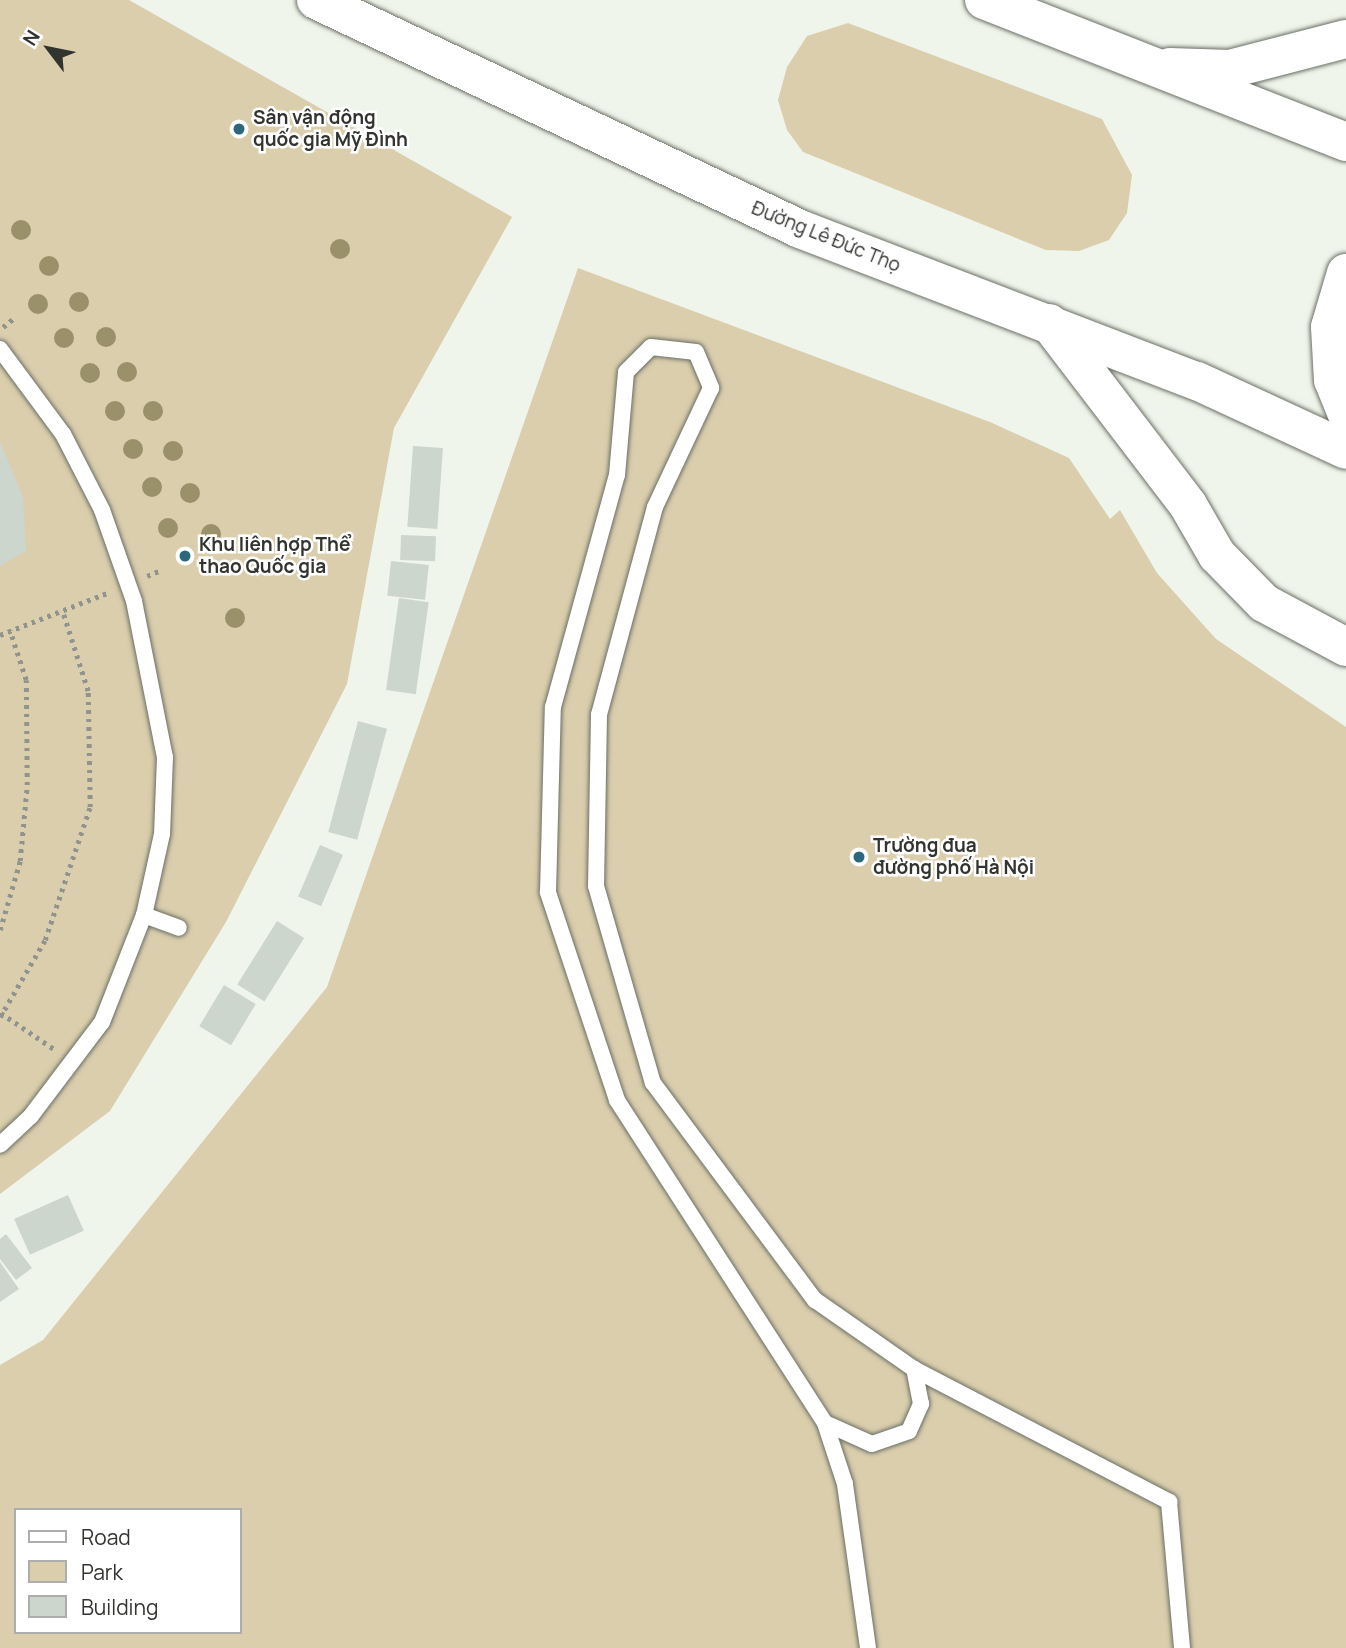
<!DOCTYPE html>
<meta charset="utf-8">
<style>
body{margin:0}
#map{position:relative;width:1346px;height:1648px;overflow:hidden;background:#f0f5eb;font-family:Manrope,sans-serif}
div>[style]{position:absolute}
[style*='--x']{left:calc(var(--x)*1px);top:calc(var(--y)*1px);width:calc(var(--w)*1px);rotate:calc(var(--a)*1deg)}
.green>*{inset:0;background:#dacead}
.building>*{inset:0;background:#ccd6cd;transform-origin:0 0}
.path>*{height:4.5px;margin-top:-2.25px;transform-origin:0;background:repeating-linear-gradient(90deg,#91948d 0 3.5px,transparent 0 8.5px)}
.roads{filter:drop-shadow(0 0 2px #6b7066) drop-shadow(0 0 2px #6b7066)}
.service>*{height:16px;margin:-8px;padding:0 8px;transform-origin:8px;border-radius:8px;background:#fff}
.secondary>*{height:38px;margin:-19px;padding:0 19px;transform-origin:19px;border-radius:19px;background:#fff}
.trees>*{width:20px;height:20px;margin:-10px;border-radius:50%;background:#9a916b}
.dots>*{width:19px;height:19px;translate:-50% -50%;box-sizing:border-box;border:4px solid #fff;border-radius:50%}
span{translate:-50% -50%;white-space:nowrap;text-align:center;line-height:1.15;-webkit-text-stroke:5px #fff;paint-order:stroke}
.poi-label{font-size:19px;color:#323430;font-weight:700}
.left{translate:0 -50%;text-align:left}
.street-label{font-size:19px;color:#323430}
.legend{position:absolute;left:14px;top:1508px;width:228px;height:126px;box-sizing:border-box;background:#fff;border:2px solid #adaeac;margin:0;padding:9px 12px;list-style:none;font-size:21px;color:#323430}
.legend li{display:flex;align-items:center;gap:14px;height:35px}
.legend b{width:35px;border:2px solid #adaeac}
.north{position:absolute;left:14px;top:14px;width:70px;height:70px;-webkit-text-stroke:5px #fff;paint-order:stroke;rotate:302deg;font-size:19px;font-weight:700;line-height:28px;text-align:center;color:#323430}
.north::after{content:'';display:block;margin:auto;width:24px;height:32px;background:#323430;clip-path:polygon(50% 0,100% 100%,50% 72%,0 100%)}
</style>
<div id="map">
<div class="green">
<div style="clip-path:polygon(0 0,129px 0,512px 217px,394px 428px,347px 684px,226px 922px,110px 1111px,0 1194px)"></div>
<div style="clip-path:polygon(848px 23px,1102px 119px,1132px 175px,1127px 213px,1109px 240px,1079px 251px,1046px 250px,803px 152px,787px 130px,778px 100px,787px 67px,807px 36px)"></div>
<div style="clip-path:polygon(evenodd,578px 268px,990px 422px,1069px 458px,1110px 519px,1120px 510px,1157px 573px,1216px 639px,1346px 727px,1346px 1648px,0 1648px,0 1365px,43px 1340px,327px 987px,578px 268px,16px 1510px,240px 1510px,240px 1632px,16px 1632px,16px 1510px)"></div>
</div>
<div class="building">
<div style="clip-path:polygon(0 441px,23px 497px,26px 551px,0 566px)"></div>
<div style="left:413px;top:446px;width:30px;height:81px;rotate:4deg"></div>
<div style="left:401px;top:535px;width:35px;height:25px;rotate:2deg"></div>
<div style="left:391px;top:561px;width:38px;height:35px;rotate:6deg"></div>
<div style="left:399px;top:598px;width:30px;height:93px;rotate:8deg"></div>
<div style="left:358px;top:721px;width:30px;height:115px;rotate:15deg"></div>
<div style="left:320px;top:845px;width:25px;height:56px;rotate:23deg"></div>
<div style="left:277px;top:921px;width:32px;height:75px;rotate:32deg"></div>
<div style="left:224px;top:985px;width:37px;height:48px;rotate:31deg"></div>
<div style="left:68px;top:1195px;width:39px;height:59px;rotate:66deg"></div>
<div style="clip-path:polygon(6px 1234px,32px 1268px,16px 1280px,0 1259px,0 1239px)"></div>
<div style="clip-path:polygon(0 1262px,19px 1289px,0 1302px)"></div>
</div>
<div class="path">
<div style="--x:3;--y:327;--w:13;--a:-39"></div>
<div style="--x:147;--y:576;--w:13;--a:-23"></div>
<div style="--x:0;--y:635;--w:118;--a:-21.4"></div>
<div style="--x:0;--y:930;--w:72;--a:-73.8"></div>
<div style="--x:20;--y:861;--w:76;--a:-84.7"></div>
<div style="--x:27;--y:785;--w:105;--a:-90.5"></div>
<div style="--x:26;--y:680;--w:52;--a:-108.1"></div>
<div style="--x:1;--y:1013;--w:64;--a:34.2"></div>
<div style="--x:0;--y:1017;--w:89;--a:-59.7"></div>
<div style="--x:45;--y:940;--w:140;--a:-71.3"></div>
<div style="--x:90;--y:807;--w:116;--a:-91"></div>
<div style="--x:88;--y:691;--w:85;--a:-107.8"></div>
</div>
<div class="roads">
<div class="service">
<div style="--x:0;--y:349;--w:106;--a:53.5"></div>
<div style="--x:63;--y:434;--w:85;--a:62.8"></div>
<div style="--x:102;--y:510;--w:96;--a:70.6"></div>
<div style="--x:134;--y:601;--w:159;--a:78.8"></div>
<div style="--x:165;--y:757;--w:77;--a:92.2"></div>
<div style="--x:162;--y:834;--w:83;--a:102.5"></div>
<div style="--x:144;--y:915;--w:115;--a:111.4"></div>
<div style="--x:102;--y:1022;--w:118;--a:127.1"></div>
<div style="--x:31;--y:1116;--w:42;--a:136.9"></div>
<div style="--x:144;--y:915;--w:37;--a:20"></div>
<div style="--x:825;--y:1423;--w:51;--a:24.1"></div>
<div style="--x:872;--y:1444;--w:39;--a:-19"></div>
<div style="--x:909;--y:1431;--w:30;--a:-66"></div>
<div style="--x:921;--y:1404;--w:36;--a:-101"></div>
<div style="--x:868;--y:1648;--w:166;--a:-98"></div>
<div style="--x:845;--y:1484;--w:64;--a:-108.2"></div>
<div style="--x:825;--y:1423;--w:384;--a:-122.8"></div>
<div style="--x:617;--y:1100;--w:219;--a:-108.4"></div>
<div style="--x:548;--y:892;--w:185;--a:-88.5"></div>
<div style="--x:553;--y:707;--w:241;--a:-74.6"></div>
<div style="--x:617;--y:475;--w:103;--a:-85"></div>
<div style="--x:626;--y:372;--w:35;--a:-45"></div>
<div style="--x:651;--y:347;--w:45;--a:6.3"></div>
<div style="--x:696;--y:352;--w:39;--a:67"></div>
<div style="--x:711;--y:388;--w:132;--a:115.2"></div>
<div style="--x:655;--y:507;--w:215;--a:105.1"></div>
<div style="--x:599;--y:715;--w:171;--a:91"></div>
<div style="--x:596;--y:886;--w:205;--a:73.9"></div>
<div style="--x:653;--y:1083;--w:271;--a:53.3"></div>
<div style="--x:815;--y:1300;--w:121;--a:34.9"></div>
<div style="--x:914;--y:1369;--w:288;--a:27.5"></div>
<div style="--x:1169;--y:1502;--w:147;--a:84.9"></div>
</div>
<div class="secondary">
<div style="--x:316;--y:0;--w:535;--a:25.32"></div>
<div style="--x:800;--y:229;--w:425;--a:21"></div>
<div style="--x:1197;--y:381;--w:164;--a:24.8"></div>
<div style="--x:984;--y:0;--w:389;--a:21.4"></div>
<div style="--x:1170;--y:67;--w:60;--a:1.9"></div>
<div style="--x:1230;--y:69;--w:120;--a:-14.5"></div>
<div style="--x:1346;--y:273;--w:56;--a:106.5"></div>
<div style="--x:1330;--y:327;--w:53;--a:86.8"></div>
<div style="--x:1333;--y:380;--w:35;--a:68"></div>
<div style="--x:1049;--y:323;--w:229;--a:52.6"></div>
<div style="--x:1188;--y:505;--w:58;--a:59.9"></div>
<div style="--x:1217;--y:555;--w:67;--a:45.6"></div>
<div style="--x:1264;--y:603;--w:93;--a:28.2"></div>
</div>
</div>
<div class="trees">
<div style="left:21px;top:230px"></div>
<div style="left:340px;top:249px"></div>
<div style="left:49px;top:266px"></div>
<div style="left:79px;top:302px"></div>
<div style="left:38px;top:304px"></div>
<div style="left:106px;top:337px"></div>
<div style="left:64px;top:338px"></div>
<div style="left:127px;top:372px"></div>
<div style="left:90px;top:373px"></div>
<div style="left:115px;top:411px"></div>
<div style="left:153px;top:411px"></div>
<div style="left:133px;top:449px"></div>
<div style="left:173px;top:451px"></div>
<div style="left:152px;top:487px"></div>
<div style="left:190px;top:493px"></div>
<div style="left:168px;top:528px"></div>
<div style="left:211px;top:534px"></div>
<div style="left:235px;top:618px"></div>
</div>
<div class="dots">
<div style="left:239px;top:129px;background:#2b687f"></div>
<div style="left:185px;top:556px;background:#2b687f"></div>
<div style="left:859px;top:857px;background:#2b687f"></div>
</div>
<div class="poi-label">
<span class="left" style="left:253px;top:129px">Sân vận động<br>quốc gia Mỹ Đình</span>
<span class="left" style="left:199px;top:556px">Khu liên hợp Thể<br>thao Quốc gia</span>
<span class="left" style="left:873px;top:857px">Trường đua<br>đường phố Hà Nội</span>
</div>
<div class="street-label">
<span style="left:826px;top:237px;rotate:22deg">Đường Lê Đức Thọ</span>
</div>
<ul class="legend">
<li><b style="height:9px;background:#fff"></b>Road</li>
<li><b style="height:19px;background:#dacead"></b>Park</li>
<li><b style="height:19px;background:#ccd6cd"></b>Building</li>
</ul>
<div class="north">N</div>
</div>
